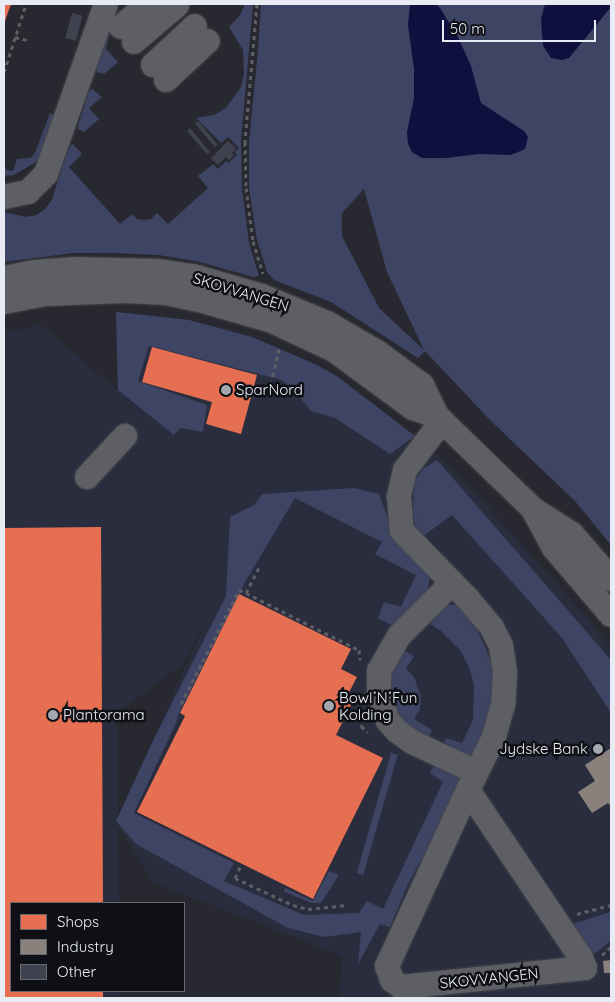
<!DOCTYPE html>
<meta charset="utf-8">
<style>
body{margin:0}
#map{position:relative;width:615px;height:1002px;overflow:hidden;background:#282930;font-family:Quicksand,sans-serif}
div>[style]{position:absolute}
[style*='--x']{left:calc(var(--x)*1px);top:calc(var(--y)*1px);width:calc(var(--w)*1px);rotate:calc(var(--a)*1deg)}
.built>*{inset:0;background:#2a2d3e}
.green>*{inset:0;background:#3e4463;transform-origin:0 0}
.water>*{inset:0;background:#10103f}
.shops>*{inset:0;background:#e76f51}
.industry>*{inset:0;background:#8a817c}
.building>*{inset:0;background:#404250;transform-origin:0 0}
.path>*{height:3px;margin-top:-1.5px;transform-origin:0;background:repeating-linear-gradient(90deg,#5e5f64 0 4px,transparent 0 8px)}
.roads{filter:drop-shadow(0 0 1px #45464c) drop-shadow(0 0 1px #45464c)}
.minor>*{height:24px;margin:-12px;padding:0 12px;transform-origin:12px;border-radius:12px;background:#5e5f64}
.dots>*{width:14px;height:14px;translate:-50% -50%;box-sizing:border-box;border:2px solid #0f1016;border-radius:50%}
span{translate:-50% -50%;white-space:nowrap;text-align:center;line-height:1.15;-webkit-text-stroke:5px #0f1016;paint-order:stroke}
.street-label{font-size:15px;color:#e9ebf4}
.poi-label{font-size:15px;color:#e9ebf4}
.left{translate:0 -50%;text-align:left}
.right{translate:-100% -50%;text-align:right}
.frame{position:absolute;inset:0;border:5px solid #e9ebf4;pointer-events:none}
.legend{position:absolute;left:10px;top:902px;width:175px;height:90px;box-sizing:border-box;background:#0f1016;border:1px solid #66686f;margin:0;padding:6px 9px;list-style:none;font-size:15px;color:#e9ebf4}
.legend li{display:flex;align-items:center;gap:10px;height:25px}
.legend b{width:25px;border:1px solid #66686f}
.scale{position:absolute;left:442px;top:20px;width:154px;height:22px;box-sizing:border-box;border:2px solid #e9ebf4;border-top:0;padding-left:6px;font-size:15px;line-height:18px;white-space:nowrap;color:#e9ebf4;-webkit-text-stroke:4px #0f1016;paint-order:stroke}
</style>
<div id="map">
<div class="built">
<div style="clip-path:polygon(evenodd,116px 312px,154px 315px,219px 327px,252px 337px,317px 365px,338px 377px,428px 446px,488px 507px,596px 628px,611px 649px,611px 998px,339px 998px,342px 956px,153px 882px,118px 825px,119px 903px,11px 903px,11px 991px,120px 991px,120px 998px,4px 998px,4px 333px,41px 325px,117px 390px,116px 312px,209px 615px,209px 616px,118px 816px,117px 712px,182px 665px,209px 615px)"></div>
</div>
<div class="green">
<div style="clip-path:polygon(245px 4px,253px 4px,241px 141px,242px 188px,249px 243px,259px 276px,253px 277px,196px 261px,158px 255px,115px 253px,74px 253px,4px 262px,4px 212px,26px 217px,36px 215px,45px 209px,52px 200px,61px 170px,70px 146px,73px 144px,82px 154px,69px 167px,120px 224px,132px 214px,137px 219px,144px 220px,151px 219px,157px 213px,168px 224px,208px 188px,198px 176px,213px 164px,218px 169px,226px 161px,228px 163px,237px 155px,235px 152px,239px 148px,228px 137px,221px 143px,196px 118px,214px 115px,226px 108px,241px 87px,244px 73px,243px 50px,229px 27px,240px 15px)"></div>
<div style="clip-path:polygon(evenodd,261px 4px,611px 4px,611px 545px,575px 501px,490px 420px,425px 351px,418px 358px,331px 302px,274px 280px,267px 272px,257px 240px,249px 188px,249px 142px,258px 50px,261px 4px,364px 189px,387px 272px,424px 350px,379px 308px,342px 236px,342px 213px,364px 189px)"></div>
<div style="clip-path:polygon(110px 29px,106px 49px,118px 62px,104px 74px,97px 72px,96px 69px)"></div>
<div style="clip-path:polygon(92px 89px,102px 97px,89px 108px,99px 119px,84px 132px,78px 129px,78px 126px,89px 91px)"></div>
<div style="clip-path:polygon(50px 113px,54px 115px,39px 160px,14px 175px,4px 176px,4px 169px,13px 171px,17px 159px,31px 158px,35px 153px)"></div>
<div style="clip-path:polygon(116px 312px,189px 320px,252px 337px,317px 365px,338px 377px,415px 436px,390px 454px,335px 418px,311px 411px,295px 391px,282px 380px,149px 346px,138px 381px,207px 405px,203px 432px,180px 428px,174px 435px,118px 390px)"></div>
<div style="clip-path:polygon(437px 460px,611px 660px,611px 713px,562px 638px,452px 515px,422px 537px,415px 526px,413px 512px,414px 482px,423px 469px)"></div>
<div style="clip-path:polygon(354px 488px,379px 494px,396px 540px,430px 576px,427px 595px,406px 622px,391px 625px,378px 618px,384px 602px,401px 607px,416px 575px,375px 554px,382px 542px,295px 498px,244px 584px,178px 715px,177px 721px,134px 813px,234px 863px,224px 881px,304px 915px,359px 913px,367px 901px,383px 909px,443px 782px,430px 773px,435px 762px,455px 771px,462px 787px,408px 884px,390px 927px,380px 924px,358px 964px,361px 932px,324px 937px,288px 928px,136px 844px,116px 821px,153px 741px,226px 596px,230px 517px,254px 505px,262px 494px)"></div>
<div style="clip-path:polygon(443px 605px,458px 605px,472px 619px,495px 669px,496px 698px,477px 754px,465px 757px,443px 745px,446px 738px,462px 743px,473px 720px,474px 685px,469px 667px,460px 650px,440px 630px,430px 624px)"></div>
<div style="clip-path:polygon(402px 649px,414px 656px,406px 669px,414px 677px,421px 697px,420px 709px,414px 719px,432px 730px,428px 739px,403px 726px,391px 710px,388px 677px)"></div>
<div style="left:391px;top:753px;width:7px;height:125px;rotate:16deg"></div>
<div style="clip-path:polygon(329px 871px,339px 875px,321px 903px,312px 903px,284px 892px,285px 888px,313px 901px)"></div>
<div style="clip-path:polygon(611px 912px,611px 941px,591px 956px,572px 924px)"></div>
</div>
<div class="water">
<div style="clip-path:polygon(410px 4px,436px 4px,440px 8px,458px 37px,471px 66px,481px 103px,524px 131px,528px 137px,525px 149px,511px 155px,479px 154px,446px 158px,422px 158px,412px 152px,408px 144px,407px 132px,414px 98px,414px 69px,408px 25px)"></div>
<div style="clip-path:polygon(545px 4px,611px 4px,611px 7px,569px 58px,562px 60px,551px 58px,543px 46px,541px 19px)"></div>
</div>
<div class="shops">
<div style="clip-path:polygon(4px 4px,11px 4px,4px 24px)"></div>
<div style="clip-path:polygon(152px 347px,257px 375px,241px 434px,206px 424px,212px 402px,142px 382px)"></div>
<div style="clip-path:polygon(101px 527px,103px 903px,11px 903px,11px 991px,103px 991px,103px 998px,4px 998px,4px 528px)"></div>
<div style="clip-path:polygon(239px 594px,351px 649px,341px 669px,357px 677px,346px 698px,353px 701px,336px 735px,383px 758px,313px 899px,137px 812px,185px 716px,180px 713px)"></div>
</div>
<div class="industry">
<div style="clip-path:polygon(611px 748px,611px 807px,608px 803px,592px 813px,578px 792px,595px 781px,585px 765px)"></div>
<div style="clip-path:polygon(611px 960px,611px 973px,604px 973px,603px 961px)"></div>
</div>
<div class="building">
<div style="left:72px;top:13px;width:11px;height:26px;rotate:15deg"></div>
<div style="left:198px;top:121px;width:31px;height:4px;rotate:50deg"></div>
<div style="clip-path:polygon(190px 128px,210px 152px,207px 154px,187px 131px)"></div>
<div style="clip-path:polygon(228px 141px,236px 149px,232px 153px,234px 155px,229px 160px,226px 157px,218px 165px,211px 158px)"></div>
</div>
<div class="path">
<div style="--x:257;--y:4;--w:139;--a:95"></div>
<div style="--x:245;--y:142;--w:46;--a:88.8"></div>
<div style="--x:246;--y:188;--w:53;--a:82.5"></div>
<div style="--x:253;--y:241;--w:34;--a:73"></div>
<div style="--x:15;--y:37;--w:12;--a:14"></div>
<div style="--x:4;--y:72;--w:71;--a:-72.1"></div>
<div style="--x:279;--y:349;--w:40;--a:103"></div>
<div style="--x:270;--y:388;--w:13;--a:9"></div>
<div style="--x:246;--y:593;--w:127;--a:26.8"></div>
<div style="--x:359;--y:650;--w:10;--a:84"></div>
<div style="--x:181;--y:704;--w:128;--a:-63"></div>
<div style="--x:239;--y:590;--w:8;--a:23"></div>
<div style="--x:246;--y:593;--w:29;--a:-63"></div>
<div style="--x:359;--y:709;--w:17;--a:83"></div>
<div style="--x:361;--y:726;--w:9;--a:41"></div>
<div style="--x:240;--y:867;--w:12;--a:114"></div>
<div style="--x:235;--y:878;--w:64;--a:25"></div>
<div style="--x:293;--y:905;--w:16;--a:15"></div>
<div style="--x:308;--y:909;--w:39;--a:-6"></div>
<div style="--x:577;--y:914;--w:35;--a:-15"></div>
<div style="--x:602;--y:955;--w:12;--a:-42"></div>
</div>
<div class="roads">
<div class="minor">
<div style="--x:121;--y:27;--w:35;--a:-41"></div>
<div style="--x:134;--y:42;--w:57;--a:-40.7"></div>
<div style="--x:153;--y:65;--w:57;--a:-42.9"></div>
<div style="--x:166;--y:80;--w:57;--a:-42.9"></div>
<div style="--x:4;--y:197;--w:25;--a:-12"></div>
<div style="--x:28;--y:192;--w:25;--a:-45"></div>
<div style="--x:46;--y:174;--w:180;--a:-70.6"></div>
<div style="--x:4;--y:278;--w:31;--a:-11"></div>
<div style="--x:34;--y:272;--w:39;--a:-4"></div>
<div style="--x:73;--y:269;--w:83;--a:1.4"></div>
<div style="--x:156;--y:271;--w:37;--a:8"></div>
<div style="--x:193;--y:276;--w:72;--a:16.2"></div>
<div style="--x:262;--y:296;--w:70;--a:22.6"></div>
<div style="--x:327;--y:323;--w:58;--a:30.1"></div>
<div style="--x:377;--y:352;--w:56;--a:36.3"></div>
<div style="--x:422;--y:385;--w:34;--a:64"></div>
<div style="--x:437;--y:416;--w:134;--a:44.1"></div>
<div style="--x:533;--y:509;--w:46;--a:32.7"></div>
<div style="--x:572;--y:534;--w:60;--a:49.1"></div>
<div style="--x:4;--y:302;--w:42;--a:-11"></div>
<div style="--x:45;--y:294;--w:80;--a:-2.1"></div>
<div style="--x:125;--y:291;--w:41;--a:2.8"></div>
<div style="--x:166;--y:293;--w:38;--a:12"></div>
<div style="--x:203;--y:301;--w:72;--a:16.2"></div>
<div style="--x:272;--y:321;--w:68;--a:25.1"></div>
<div style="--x:334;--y:350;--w:98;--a:36.3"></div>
<div style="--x:413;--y:408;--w:25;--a:18"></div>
<div style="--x:442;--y:421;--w:61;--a:127.1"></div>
<div style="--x:405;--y:470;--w:28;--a:103"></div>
<div style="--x:399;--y:497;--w:34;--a:85"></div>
<div style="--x:402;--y:531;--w:95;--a:45.9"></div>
<div style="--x:468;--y:599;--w:38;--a:50"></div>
<div style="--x:492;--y:628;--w:20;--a:63"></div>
<div style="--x:501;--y:646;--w:26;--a:81"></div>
<div style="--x:505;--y:672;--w:33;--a:93"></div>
<div style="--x:503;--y:705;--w:35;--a:106"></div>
<div style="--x:493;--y:739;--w:57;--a:116.1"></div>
<div style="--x:468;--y:790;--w:194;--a:114.7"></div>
<div style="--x:387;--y:966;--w:15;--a:70"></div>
<div style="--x:392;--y:980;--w:11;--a:38"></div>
<div style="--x:401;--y:987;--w:185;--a:-5.9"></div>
<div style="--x:585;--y:968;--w:11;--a:-112"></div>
<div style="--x:581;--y:958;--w:202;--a:-123.9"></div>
<div style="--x:87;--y:477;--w:56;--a:-47.2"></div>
<div style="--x:534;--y:511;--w:42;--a:61.6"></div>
<div style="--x:554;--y:548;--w:88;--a:49.6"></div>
<div style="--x:452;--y:583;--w:75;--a:135"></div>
<div style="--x:399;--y:636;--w:40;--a:119.7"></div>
<div style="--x:379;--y:671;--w:23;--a:90"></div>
<div style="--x:379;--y:694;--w:28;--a:72"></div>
<div style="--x:388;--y:721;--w:13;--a:48"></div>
<div style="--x:397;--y:731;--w:19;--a:36"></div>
<div style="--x:412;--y:742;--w:71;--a:25.1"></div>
</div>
</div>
<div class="dots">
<div style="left:226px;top:390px;background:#a5a7af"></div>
<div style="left:329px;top:706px;background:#a5a7af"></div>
<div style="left:53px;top:715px;background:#a5a7af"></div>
<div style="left:598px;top:749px;background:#a5a7af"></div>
</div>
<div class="street-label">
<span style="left:241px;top:292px;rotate:17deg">SKOVVANGEN</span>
<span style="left:489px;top:978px;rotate:-6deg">SKOVVANGEN</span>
</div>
<div class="poi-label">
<span class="left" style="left:236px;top:390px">SparNord</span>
<span class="left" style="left:339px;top:706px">Bowl´N´Fun<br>Kolding</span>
<span class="left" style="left:63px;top:715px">Plantorama</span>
<span class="right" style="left:588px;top:749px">Jydske Bank</span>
</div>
<div class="frame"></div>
<ul class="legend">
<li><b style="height:14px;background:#e76f51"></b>Shops</li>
<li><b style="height:14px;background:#8a817c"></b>Industry</li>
<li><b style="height:14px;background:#404250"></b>Other</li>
</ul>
<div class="scale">50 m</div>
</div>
